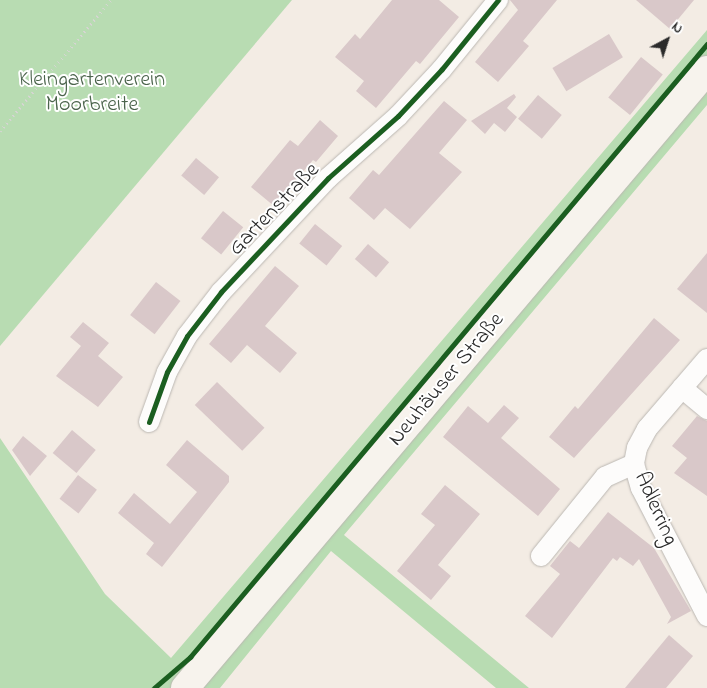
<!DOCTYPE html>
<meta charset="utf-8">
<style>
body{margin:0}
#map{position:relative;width:707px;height:688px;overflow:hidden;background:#f3ece4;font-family:"Indie Flower",sans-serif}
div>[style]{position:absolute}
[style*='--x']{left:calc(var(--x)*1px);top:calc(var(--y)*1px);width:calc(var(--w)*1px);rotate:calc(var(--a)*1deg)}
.green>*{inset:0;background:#b8dcb2}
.building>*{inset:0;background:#d9c8c9;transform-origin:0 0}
.path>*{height:3px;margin-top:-1.5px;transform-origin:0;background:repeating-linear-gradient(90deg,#d6d5d3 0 1px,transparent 0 5px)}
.roads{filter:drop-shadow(0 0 1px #bbb7b2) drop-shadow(0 0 1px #bbb7b2)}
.street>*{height:20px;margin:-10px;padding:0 10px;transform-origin:10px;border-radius:10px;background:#fdfcfb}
.secondary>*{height:28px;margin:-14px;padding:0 14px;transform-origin:14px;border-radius:14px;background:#f7f3ed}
.cycleway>*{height:5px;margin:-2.5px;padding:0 2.5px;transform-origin:2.5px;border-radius:2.5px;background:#1b5e20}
span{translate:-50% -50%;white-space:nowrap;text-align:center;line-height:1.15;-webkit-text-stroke:4px #fff;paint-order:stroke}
.park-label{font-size:22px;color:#4b644c}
.street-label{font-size:22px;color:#2b2b2b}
.north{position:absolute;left:642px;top:15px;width:50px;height:50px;-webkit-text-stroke:4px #fff;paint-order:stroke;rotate:40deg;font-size:14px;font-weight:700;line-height:20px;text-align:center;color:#2b2b2b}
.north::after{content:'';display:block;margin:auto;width:18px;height:22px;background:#2b2b2b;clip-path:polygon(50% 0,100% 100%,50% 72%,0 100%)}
</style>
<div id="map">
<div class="green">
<div style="clip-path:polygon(0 0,292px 0,0 346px)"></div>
<div style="clip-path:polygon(707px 30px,707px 105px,344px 535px,529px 688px,496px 688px,331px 551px,220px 688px,0 688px,0 438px,105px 594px,171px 658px)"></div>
</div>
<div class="building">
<div style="clip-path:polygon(392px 0,439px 0,459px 17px,420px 64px,416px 61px,376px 108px,356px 91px,364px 81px,335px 57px,355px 34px,360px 39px)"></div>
<div style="clip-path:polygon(510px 0,557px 0,523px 41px,529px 46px,498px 82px,475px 62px,518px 10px)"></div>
<div style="clip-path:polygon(636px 0,694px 0,670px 29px)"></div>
<div style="left:609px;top:34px;width:27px;height:66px;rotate:59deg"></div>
<div style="left:641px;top:57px;width:28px;height:52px;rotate:39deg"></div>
<div style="clip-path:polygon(514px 94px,516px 97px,507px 108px,517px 117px,505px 132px,494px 123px,485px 134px,471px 121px)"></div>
<div style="left:538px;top:95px;width:31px;height:31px;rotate:40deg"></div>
<div style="clip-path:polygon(444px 101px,467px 120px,439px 153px,462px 172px,410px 229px,385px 208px,374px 220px,349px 198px,373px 170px,379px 175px)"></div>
<div style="clip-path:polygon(320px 120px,338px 136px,316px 162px,313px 160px,274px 206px,251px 187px,290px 140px,298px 146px)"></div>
<div style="left:196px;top:158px;width:30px;height:23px;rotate:40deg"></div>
<div style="left:223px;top:211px;width:26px;height:35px;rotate:39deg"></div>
<div style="left:315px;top:224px;width:35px;height:25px;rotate:39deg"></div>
<div style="left:368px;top:244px;width:28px;height:20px;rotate:41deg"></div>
<div style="clip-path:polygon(707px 253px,707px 313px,677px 289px)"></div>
<div style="clip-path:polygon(275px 266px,299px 286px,265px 326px,297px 353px,280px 373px,247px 345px,231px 363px,209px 344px)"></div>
<div style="left:156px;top:282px;width:31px;height:42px;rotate:38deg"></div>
<div style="clip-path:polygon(654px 318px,680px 340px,574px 458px,549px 437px,575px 406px,578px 409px)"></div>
<div style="clip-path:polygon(83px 322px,109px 343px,98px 356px,123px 377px,98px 407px,56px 376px,81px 346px,70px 337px)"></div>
<div style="left:217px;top:382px;width:66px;height:32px;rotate:44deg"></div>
<div style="clip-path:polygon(504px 405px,519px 418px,501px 438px,560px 489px,538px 516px,443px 437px,468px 406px,488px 423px)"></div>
<div style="clip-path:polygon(697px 416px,707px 421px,707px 496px,674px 473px,687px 458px,672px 446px)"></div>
<div style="left:72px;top:430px;width:31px;height:30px;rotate:40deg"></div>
<div style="clip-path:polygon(23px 436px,47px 456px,30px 476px,12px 450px)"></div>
<div style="clip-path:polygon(187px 440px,229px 476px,229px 482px,162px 567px,146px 554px,154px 543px,118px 513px,134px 493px,170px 524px,197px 492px,166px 465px)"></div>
<div style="left:78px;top:475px;width:24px;height:30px;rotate:38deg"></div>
<div style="clip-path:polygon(445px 485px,480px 514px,438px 565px,451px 576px,431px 600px,397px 571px,435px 525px,421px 514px)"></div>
<div style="clip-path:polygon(608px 512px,654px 548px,691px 611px,667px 624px,671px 617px,639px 559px,633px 566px,620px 557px,617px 561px,613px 558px,552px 638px,525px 616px,560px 574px,550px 566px,570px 541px,579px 548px)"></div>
<div style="clip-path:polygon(669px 635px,693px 656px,666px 688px,625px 688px)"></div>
</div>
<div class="path">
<div style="--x:0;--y:131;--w:172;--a:-49.7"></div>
</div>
<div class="roads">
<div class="street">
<div style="--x:707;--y:359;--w:92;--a:130.6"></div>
<div style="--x:647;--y:429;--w:21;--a:118"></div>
<div style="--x:637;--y:448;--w:16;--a:101"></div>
<div style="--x:634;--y:464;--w:25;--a:74"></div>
<div style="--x:641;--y:488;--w:144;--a:62.7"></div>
<div style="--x:682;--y:388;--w:33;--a:40"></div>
<div style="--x:149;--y:422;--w:53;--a:-70.2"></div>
<div style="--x:167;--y:372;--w:41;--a:-60.9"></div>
<div style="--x:187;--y:336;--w:56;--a:-52.3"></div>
<div style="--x:221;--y:292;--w:156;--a:-46.8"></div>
<div style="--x:328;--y:178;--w:94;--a:-41.5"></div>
<div style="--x:398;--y:116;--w:64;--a:-46.9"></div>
<div style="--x:442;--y:69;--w:89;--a:-50.9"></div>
<div style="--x:541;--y:556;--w:102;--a:-51"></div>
<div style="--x:605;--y:477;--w:32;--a:-24"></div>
</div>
<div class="secondary">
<div style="--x:185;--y:688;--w:809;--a:-49.81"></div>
</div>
</div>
<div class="cycleway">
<div style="--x:149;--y:422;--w:53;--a:-70.2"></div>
<div style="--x:167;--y:372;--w:41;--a:-60.9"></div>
<div style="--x:187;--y:336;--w:56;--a:-52.3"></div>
<div style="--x:221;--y:292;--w:156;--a:-46.8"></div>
<div style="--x:328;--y:178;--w:94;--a:-41.5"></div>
<div style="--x:398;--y:116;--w:64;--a:-46.9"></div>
<div style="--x:442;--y:69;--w:89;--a:-50.9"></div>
<div style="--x:154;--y:688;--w:48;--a:-40.7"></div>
<div style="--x:190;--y:657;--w:802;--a:-49.86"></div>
</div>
<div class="park-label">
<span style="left:92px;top:93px">Kleingartenverein<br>Moorbreite</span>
</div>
<div class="street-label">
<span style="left:275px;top:210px;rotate:-46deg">Gartenstraße</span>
<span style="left:447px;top:380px;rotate:-50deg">Neuhäuser Straße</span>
<span style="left:655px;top:509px;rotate:66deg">Adlerring</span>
</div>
<div class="north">N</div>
</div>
